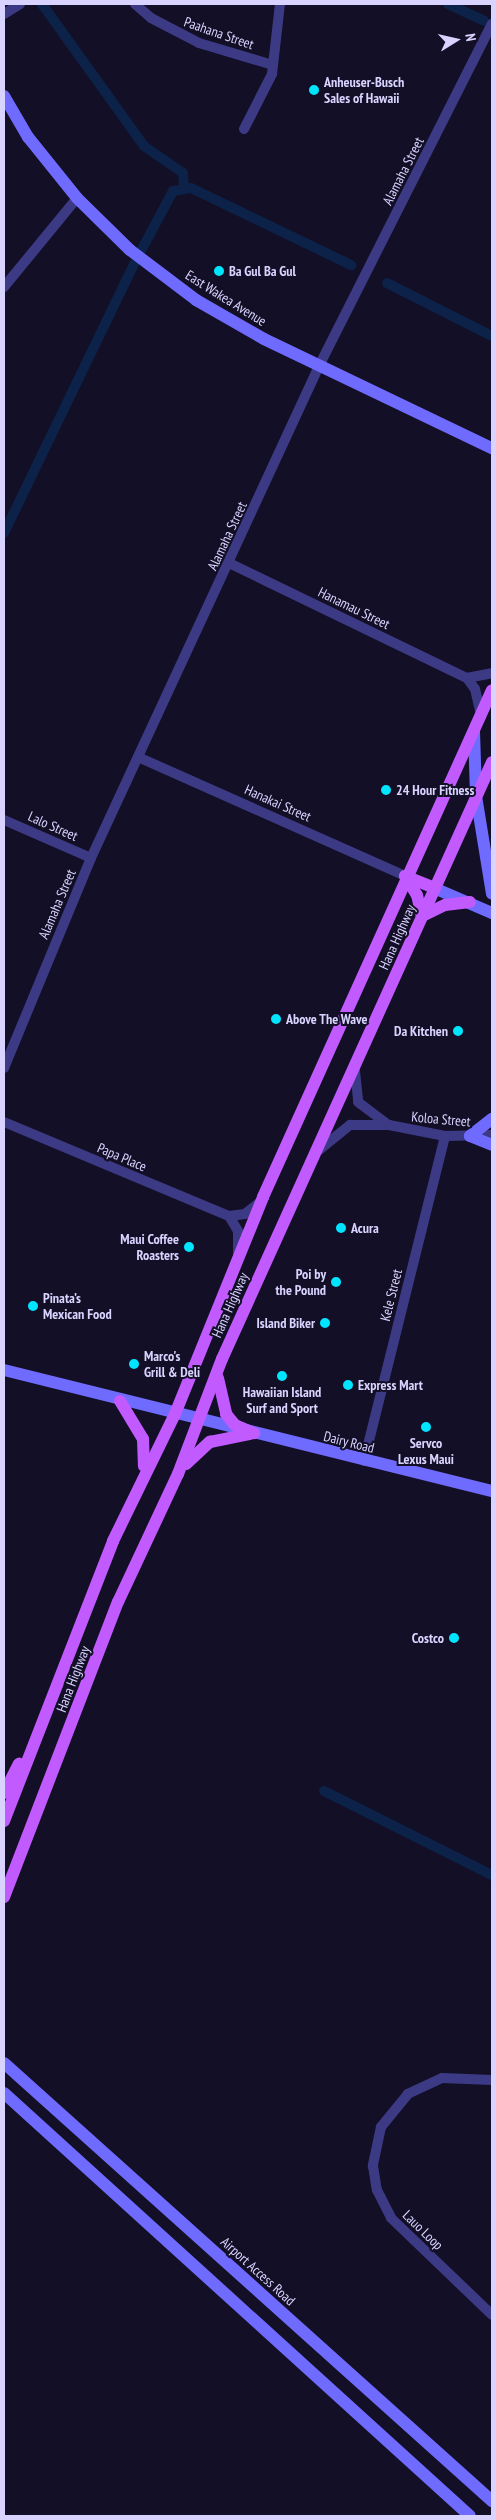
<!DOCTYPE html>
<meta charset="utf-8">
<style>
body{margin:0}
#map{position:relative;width:496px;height:2520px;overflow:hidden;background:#130f26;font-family:"PT Sans Narrow",sans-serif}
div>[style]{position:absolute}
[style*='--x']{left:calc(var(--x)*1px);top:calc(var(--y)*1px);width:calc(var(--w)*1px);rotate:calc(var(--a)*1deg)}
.canal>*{height:10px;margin:-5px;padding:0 5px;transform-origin:5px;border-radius:5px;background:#0c2248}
.street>*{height:10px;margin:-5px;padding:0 5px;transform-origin:5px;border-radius:5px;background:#3d3a85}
.secondary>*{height:12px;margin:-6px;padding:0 6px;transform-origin:6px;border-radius:6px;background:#6f6bff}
.primary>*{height:12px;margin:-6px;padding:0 6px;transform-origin:6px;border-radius:6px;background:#c25bff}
.dots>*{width:14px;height:14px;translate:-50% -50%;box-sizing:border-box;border:2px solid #130f26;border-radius:50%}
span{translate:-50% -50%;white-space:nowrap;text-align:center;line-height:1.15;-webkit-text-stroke:4px #130f26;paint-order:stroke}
.street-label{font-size:14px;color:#d9d4ff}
.poi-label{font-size:14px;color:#d9d4ff;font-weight:700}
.left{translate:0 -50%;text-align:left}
.right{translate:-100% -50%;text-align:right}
.frame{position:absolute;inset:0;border:5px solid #d9d4ff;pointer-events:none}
.north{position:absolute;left:431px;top:15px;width:50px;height:50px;-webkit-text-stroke:4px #130f26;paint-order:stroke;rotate:80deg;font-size:14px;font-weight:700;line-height:20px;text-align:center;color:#d9d4ff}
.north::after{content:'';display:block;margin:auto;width:18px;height:22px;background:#d9d4ff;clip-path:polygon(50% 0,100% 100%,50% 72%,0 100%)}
</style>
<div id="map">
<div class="canal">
<div style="--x:42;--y:4;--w:175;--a:54.3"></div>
<div style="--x:144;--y:146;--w:47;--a:34.7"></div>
<div style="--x:183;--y:173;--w:15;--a:86"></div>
<div style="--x:448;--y:4;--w:40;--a:25"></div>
<div style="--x:142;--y:249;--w:66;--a:-61.9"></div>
<div style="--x:173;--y:191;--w:18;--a:-9"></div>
<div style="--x:191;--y:188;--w:178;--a:25.7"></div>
<div style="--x:387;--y:283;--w:118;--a:26.8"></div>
<div style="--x:4;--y:533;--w:299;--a:-64.2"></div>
<div style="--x:324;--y:1791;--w:188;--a:26.6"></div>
</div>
<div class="street">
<div style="--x:135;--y:4;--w:21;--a:41"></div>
<div style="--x:151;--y:18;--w:54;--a:27.5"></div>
<div style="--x:199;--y:43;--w:77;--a:16.6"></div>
<div style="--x:4;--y:14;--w:19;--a:-32"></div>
<div style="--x:244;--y:129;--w:62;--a:-63"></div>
<div style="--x:272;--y:74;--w:70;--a:-83.5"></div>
<div style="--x:4;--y:287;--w:115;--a:-50.6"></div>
<div style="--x:229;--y:563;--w:264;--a:25.8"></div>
<div style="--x:467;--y:678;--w:14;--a:54"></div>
<div style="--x:475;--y:689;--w:28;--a:77"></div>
<div style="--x:467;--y:678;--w:25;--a:-11"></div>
<div style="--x:138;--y:757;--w:292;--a:24"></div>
<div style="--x:4;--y:820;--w:95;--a:23.6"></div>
<div style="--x:4;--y:1068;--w:227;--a:-67.5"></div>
<div style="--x:91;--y:858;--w:544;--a:-65.13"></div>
<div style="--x:320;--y:364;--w:381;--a:-63.2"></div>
<div style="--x:355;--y:1071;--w:31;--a:84"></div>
<div style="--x:358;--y:1102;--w:38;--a:37"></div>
<div style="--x:4;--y:1122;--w:244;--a:22.7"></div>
<div style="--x:229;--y:1216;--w:17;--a:59"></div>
<div style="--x:238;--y:1231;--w:22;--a:90"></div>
<div style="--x:319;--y:1150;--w:40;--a:-39"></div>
<div style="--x:350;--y:1125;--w:39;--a:0"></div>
<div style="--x:389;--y:1125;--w:57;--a:11.1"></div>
<div style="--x:445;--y:1136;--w:47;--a:-1.2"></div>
<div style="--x:229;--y:1216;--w:16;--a:-7"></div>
<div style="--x:245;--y:1214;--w:19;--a:-39"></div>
<div style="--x:364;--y:1461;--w:335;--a:-76"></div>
<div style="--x:492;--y:2080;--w:50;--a:-177.7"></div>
<div style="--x:442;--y:2078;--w:38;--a:155"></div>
<div style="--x:408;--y:2094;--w:43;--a:129.3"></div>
<div style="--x:381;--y:2127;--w:40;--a:102"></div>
<div style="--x:373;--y:2166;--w:24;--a:81"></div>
<div style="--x:377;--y:2190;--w:31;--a:63"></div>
<div style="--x:391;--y:2218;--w:140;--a:43.8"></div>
</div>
<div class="secondary">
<div style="--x:4;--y:96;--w:48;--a:59.7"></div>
<div style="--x:28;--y:137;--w:78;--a:51.2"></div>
<div style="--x:77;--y:198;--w:74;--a:44.5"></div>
<div style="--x:130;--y:250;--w:83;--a:37.1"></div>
<div style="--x:196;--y:300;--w:78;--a:29.8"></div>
<div style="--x:264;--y:339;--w:253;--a:25.6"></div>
<div style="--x:474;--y:731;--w:65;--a:88.2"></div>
<div style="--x:476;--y:796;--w:99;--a:80.7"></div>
<div style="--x:434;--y:888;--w:63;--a:23.3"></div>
<div style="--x:470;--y:1136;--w:28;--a:-38"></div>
<div style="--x:470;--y:1136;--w:24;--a:22"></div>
<div style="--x:4;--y:1370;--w:503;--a:13.93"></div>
<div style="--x:4;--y:2063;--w:656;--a:41.91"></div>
<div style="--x:4;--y:2093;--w:629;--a:42.23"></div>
</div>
<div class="primary">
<div style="--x:405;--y:876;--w:22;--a:58"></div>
<div style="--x:417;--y:895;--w:22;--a:77"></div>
<div style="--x:405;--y:876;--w:31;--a:22"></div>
<div style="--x:422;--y:916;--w:25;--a:-26"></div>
<div style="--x:445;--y:905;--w:25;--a:-7"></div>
<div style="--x:218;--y:1378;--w:37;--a:77"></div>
<div style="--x:226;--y:1414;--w:14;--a:51"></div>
<div style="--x:235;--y:1425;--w:21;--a:23"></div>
<div style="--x:120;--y:1401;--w:44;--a:58.8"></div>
<div style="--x:143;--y:1439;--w:27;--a:88"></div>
<div style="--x:186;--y:1464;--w:33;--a:-43"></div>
<div style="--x:210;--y:1442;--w:41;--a:-11.3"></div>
<div style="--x:4;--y:1793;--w:33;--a:-63"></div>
<div style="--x:4;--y:1821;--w:300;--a:-68.7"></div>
<div style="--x:113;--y:1541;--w:141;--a:-64"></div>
<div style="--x:175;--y:1414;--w:234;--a:-67.9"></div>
<div style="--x:263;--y:1197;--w:556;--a:-65.69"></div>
<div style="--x:4;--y:1897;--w:316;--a:-68.9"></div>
<div style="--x:118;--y:1602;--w:141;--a:-64.9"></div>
<div style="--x:178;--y:1474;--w:123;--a:-69.1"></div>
<div style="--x:222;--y:1359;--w:655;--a:-65.66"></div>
</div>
<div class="dots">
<div style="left:314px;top:90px;background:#00e5ff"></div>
<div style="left:219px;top:271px;background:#00e5ff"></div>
<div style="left:386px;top:790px;background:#00e5ff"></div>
<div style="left:276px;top:1019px;background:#00e5ff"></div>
<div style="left:458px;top:1031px;background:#00e5ff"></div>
<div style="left:341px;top:1228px;background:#00e5ff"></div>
<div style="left:189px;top:1247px;background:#00e5ff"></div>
<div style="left:336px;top:1282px;background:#00e5ff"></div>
<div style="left:33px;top:1306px;background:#00e5ff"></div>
<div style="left:325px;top:1323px;background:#00e5ff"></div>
<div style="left:134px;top:1364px;background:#00e5ff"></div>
<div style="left:282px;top:1376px;background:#00e5ff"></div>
<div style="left:348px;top:1385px;background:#00e5ff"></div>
<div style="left:426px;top:1427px;background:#00e5ff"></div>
<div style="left:454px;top:1638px;background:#00e5ff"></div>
</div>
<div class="street-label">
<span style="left:219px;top:33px;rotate:19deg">Paahana Street</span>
<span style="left:403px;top:171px;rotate:-63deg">Alamaha Street</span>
<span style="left:226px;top:298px;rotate:32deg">East Wakea Avenue</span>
<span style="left:227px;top:536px;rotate:-65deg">Alamaha Street</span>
<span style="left:354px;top:608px;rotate:26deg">Hanamau Street</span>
<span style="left:278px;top:803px;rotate:24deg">Hanakai Street</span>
<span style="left:53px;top:826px;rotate:24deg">Lalo Street</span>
<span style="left:57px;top:904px;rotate:-67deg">Alamaha Street</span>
<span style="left:397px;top:937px;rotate:-66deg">Hana Highway</span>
<span style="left:441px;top:1119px;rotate:5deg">Koloa Street</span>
<span style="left:122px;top:1157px;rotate:23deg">Papa Place</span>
<span style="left:391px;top:1295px;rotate:-76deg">Kele Street</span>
<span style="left:230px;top:1305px;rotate:-66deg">Hana Highway</span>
<span style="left:349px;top:1442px;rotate:14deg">Dairy Road</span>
<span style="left:73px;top:1679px;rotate:-69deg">Hana Highway</span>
<span style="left:423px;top:2230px;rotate:44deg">Lauo Loop</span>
<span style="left:258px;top:2271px;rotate:42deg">Airport Access Road</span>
</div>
<div class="poi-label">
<span class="left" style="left:324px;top:90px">Anheuser-Busch<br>Sales of Hawaii</span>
<span class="left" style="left:229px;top:271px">Ba Gul Ba Gul</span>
<span class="left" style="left:396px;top:790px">24 Hour Fitness</span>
<span class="left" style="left:286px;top:1019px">Above The Wave</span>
<span class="right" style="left:448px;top:1031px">Da Kitchen</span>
<span class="left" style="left:351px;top:1228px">Acura</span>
<span class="right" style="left:179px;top:1247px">Maui Coffee<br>Roasters</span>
<span class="right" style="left:326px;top:1282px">Poi by<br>the Pound</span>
<span class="left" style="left:43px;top:1306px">Pinata’s<br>Mexican Food</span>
<span class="right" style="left:315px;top:1323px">Island Biker</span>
<span class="left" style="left:144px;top:1364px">Marco's<br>Grill &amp; Deli</span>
<span class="left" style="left:358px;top:1385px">Express Mart</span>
<span style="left:282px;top:1400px">Hawaiian Island<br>Surf and Sport</span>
<span style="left:426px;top:1451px">Servco<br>Lexus Maui</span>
<span class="right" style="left:444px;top:1638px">Costco</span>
</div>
<div class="frame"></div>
<div class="north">N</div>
</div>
